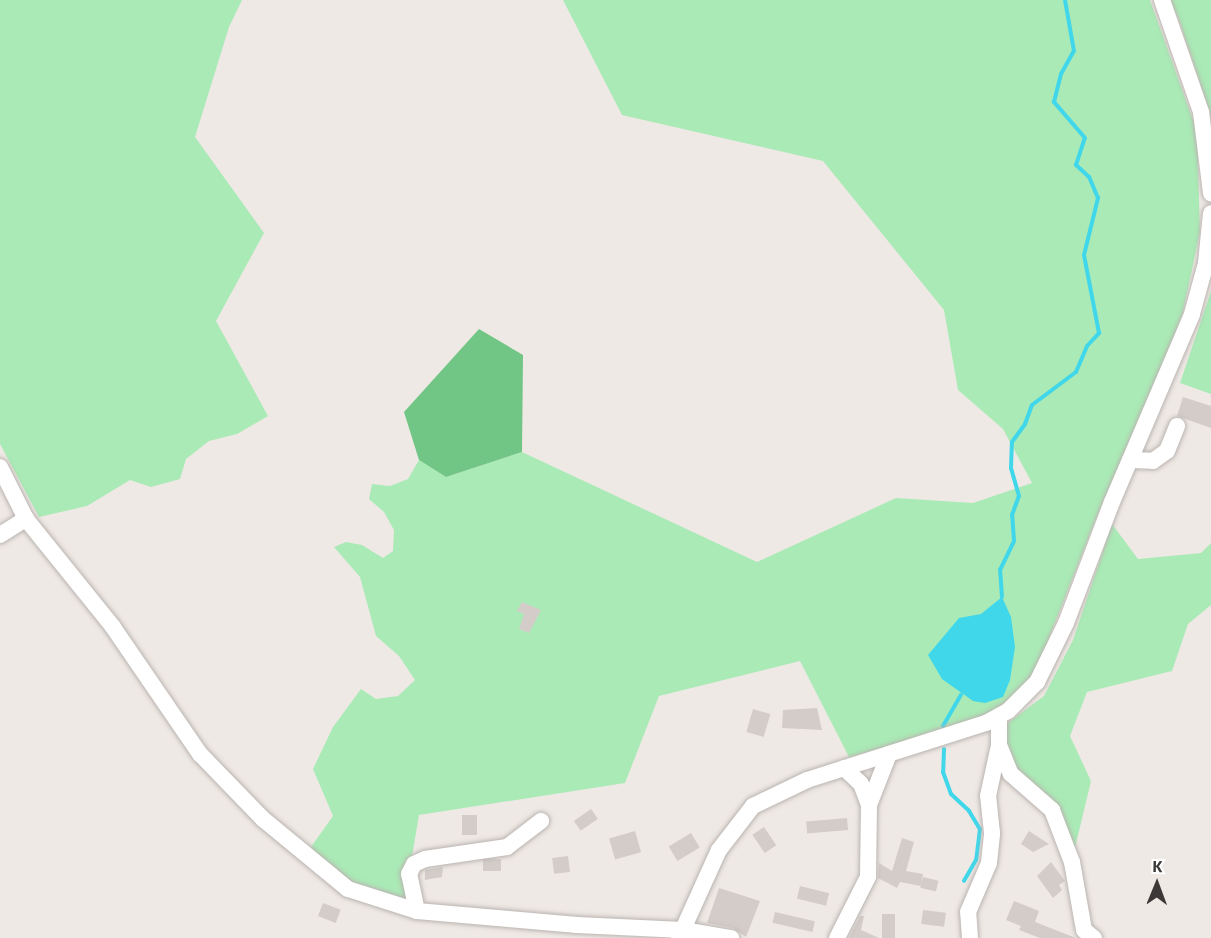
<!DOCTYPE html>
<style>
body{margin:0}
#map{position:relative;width:1211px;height:938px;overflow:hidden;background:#efe9e5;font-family:"Exo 2",sans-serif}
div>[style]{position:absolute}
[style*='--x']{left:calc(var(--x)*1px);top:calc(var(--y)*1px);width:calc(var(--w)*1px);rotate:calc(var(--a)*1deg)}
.green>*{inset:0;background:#aaeab6}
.forest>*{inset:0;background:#71c685}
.water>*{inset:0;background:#40d7eb}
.stream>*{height:4px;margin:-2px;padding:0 2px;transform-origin:2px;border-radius:2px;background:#40d7eb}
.building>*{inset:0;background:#d3ccc8;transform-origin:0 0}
.roads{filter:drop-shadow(0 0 2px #bab4b0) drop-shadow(0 0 2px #bab4b0)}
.minor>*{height:16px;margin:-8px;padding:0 8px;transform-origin:8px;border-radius:8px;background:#fff}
span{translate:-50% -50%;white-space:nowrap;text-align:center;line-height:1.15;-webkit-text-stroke:4.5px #fff;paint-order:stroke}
.north{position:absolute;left:1127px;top:854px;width:60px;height:60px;-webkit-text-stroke:4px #fff;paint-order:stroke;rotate:1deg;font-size:16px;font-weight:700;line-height:24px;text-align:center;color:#3b3837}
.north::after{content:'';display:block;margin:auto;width:21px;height:27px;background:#3b3837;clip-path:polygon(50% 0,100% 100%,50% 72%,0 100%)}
</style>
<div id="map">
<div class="green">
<div style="clip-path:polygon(0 0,242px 0,229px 27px,195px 137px,264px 233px,216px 321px,268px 416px,237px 434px,209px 441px,186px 459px,180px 479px,151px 487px,130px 480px,87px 506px,39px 517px,0 444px)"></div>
<div style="clip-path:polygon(563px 0,1150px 0,1197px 131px,1200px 232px,1183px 312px,1158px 379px,1103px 501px,1036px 671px,1015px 698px,984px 720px,849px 757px,800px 661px,659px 696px,625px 783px,419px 815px,404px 904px,349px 886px,311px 847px,333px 816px,313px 769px,333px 727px,361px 689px,376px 699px,398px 696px,415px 680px,399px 656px,376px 636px,360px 577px,334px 547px,346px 542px,362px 545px,383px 558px,393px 551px,394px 530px,384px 512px,369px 499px,372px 484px,390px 486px,408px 479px,419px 460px,446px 477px,522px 452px,757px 562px,896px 498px,973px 503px,1032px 483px,1003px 429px,958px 390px,944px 310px,823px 161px,622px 115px)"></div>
<div style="clip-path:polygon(1170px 0,1211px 0,1211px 116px,1178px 17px)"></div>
<div style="clip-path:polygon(1211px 291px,1211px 394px,1180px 383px)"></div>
<div style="clip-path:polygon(1112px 524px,1138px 559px,1201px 553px,1211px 543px,1211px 605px,1188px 624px,1172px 671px,1087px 692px,1070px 736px,1091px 781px,1074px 852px,1015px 772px,1006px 746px,1005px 725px,1044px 696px,1073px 640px)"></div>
</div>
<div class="forest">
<div style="clip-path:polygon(479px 329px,523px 355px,522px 452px,446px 477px,419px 460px,404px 412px)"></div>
</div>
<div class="water">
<div style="clip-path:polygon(1002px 597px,1011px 617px,1015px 647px,1010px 680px,1003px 697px,985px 703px,973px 701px,942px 679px,928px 655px,959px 618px,981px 614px)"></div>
</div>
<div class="stream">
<div style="--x:1002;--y:597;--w:27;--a:-94"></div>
<div style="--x:1000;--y:570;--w:32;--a:-64"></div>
<div style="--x:1014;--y:541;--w:26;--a:-94"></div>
<div style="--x:1012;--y:515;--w:20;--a:-70"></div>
<div style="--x:1019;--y:496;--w:29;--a:-106"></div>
<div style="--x:1011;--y:468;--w:26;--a:-88"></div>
<div style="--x:1012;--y:442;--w:22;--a:-54"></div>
<div style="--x:1025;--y:424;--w:20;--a:-70"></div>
<div style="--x:1032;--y:405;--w:55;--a:-36.9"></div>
<div style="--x:1076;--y:372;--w:28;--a:-67"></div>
<div style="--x:1087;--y:346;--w:18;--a:-47"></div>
<div style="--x:1099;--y:333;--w:79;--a:-100.9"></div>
<div style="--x:1084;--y:255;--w:59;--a:-76.2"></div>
<div style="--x:1098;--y:198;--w:23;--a:-113"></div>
<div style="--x:1089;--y:177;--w:18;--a:-137"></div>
<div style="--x:1076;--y:165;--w:28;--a:-72"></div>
<div style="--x:1085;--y:138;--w:48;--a:-130.7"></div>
<div style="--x:1054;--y:102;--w:29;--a:-76"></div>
<div style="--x:1061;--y:74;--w:26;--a:-61"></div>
<div style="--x:1074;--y:51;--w:52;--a:-100"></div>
<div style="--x:943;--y:726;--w:36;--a:-60"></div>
<div style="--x:944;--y:749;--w:23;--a:92"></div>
<div style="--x:943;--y:772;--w:23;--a:70"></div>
<div style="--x:951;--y:794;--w:25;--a:43"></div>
<div style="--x:969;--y:811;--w:21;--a:59"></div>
<div style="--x:980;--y:829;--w:31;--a:97"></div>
<div style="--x:976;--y:860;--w:24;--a:120"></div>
</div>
<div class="building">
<div style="clip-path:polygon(1183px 397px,1211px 406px,1211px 428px,1177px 416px)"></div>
<div style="clip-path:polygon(522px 602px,541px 610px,529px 633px,519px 629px,524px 614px,517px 611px)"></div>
<div style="clip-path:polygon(817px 708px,822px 730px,782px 728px,783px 710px)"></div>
<div style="left:753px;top:709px;width:18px;height:24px;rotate:16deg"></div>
<div style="left:591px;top:809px;width:12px;height:21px;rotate:55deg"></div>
<div style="left:462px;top:815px;width:15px;height:20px"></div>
<div style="left:847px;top:818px;width:12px;height:41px;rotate:85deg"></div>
<div style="left:764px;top:827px;width:22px;height:14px;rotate:56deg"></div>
<div style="left:635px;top:831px;width:22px;height:27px;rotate:74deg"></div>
<div style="clip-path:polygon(1029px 831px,1049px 844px,1033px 852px,1021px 844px)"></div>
<div style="left:691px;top:833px;width:17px;height:26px;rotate:59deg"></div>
<div style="clip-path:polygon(902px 838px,914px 842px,906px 871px,923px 874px,921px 886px,900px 882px,897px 888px,878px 878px,879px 863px,892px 871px)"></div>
<div style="left:568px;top:856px;width:16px;height:16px;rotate:83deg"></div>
<div style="left:501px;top:859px;width:12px;height:18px;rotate:90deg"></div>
<div style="clip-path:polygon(1051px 862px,1065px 881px,1059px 885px,1062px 890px,1053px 898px,1037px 876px)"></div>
<div style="clip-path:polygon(443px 867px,442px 877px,425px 880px,425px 870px)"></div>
<div style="left:923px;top:877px;width:16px;height:11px;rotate:14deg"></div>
<div style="left:800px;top:886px;width:30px;height:13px;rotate:14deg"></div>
<div style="clip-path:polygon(719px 888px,760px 901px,746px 937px,733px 928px,707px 923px)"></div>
<div style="clip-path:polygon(1014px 901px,1039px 911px,1035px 922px,1076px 938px,1040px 938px,1019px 930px,1021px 926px,1006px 920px)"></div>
<div style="left:323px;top:903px;width:19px;height:14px;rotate:21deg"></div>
<div style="left:923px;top:910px;width:23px;height:14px;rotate:7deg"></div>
<div style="left:775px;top:912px;width:41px;height:11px;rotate:13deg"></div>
<div style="left:882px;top:914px;width:13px;height:24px"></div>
<div style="clip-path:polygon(860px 916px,864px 916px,861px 930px,879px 938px,849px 938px)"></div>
</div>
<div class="roads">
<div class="minor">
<div style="--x:1162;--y:0;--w:119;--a:70.8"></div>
<div style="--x:1201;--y:112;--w:82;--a:83"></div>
<div style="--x:1130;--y:460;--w:23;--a:2"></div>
<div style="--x:1153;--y:461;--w:17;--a:-36"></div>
<div style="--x:1167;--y:451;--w:27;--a:-68"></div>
<div style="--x:0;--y:467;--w:58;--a:63.4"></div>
<div style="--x:26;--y:519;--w:139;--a:51.1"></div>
<div style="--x:113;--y:627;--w:154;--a:55.6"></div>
<div style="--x:200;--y:754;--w:91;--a:45.9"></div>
<div style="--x:263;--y:819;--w:110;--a:39.5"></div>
<div style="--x:348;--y:889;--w:72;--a:17.7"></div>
<div style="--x:417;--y:911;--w:161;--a:5"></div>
<div style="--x:577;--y:925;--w:106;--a:2.7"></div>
<div style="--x:683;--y:930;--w:49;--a:9.5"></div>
<div style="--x:0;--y:535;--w:31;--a:-32"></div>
<div style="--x:999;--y:745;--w:31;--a:68"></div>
<div style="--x:1011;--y:774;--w:55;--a:41.3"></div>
<div style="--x:1052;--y:810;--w:56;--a:69"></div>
<div style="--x:1072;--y:862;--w:69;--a:80"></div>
<div style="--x:1084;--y:930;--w:13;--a:39"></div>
<div style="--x:844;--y:768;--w:23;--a:43"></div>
<div style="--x:861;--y:784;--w:22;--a:69"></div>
<div style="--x:417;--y:911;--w:38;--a:-102"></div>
<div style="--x:409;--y:874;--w:11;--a:-63"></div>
<div style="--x:414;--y:864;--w:12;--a:-24"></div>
<div style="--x:425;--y:859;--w:83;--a:-8.3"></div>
<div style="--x:507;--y:847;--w:43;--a:-37.4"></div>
<div style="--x:679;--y:938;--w:97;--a:-65.6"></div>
<div style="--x:719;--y:850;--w:56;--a:-52.3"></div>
<div style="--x:753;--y:806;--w:60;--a:-25.7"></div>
<div style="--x:807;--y:780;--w:188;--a:-17.7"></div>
<div style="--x:986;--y:723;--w:26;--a:-29"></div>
<div style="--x:1009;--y:710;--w:40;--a:-45"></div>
<div style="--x:1037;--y:682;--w:66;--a:-63.8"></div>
<div style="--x:1066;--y:623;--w:129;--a:-69.2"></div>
<div style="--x:1112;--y:502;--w:204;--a:-66.9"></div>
<div style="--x:1192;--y:314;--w:53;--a:-74.6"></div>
<div style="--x:1206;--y:263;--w:50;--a:-84.3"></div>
<div style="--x:837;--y:938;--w:68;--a:-63.1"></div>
<div style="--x:868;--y:877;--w:72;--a:-89.2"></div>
<div style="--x:869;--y:805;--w:55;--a:-68.6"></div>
<div style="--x:970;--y:938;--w:26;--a:-94"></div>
<div style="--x:968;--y:912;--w:53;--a:-66.8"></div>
<div style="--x:989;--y:863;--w:30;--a:-84"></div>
<div style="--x:992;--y:833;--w:37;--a:-96"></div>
<div style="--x:988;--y:796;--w:52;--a:-77.8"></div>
<div style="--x:999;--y:745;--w:29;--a:-90"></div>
</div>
</div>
<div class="north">K</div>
</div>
